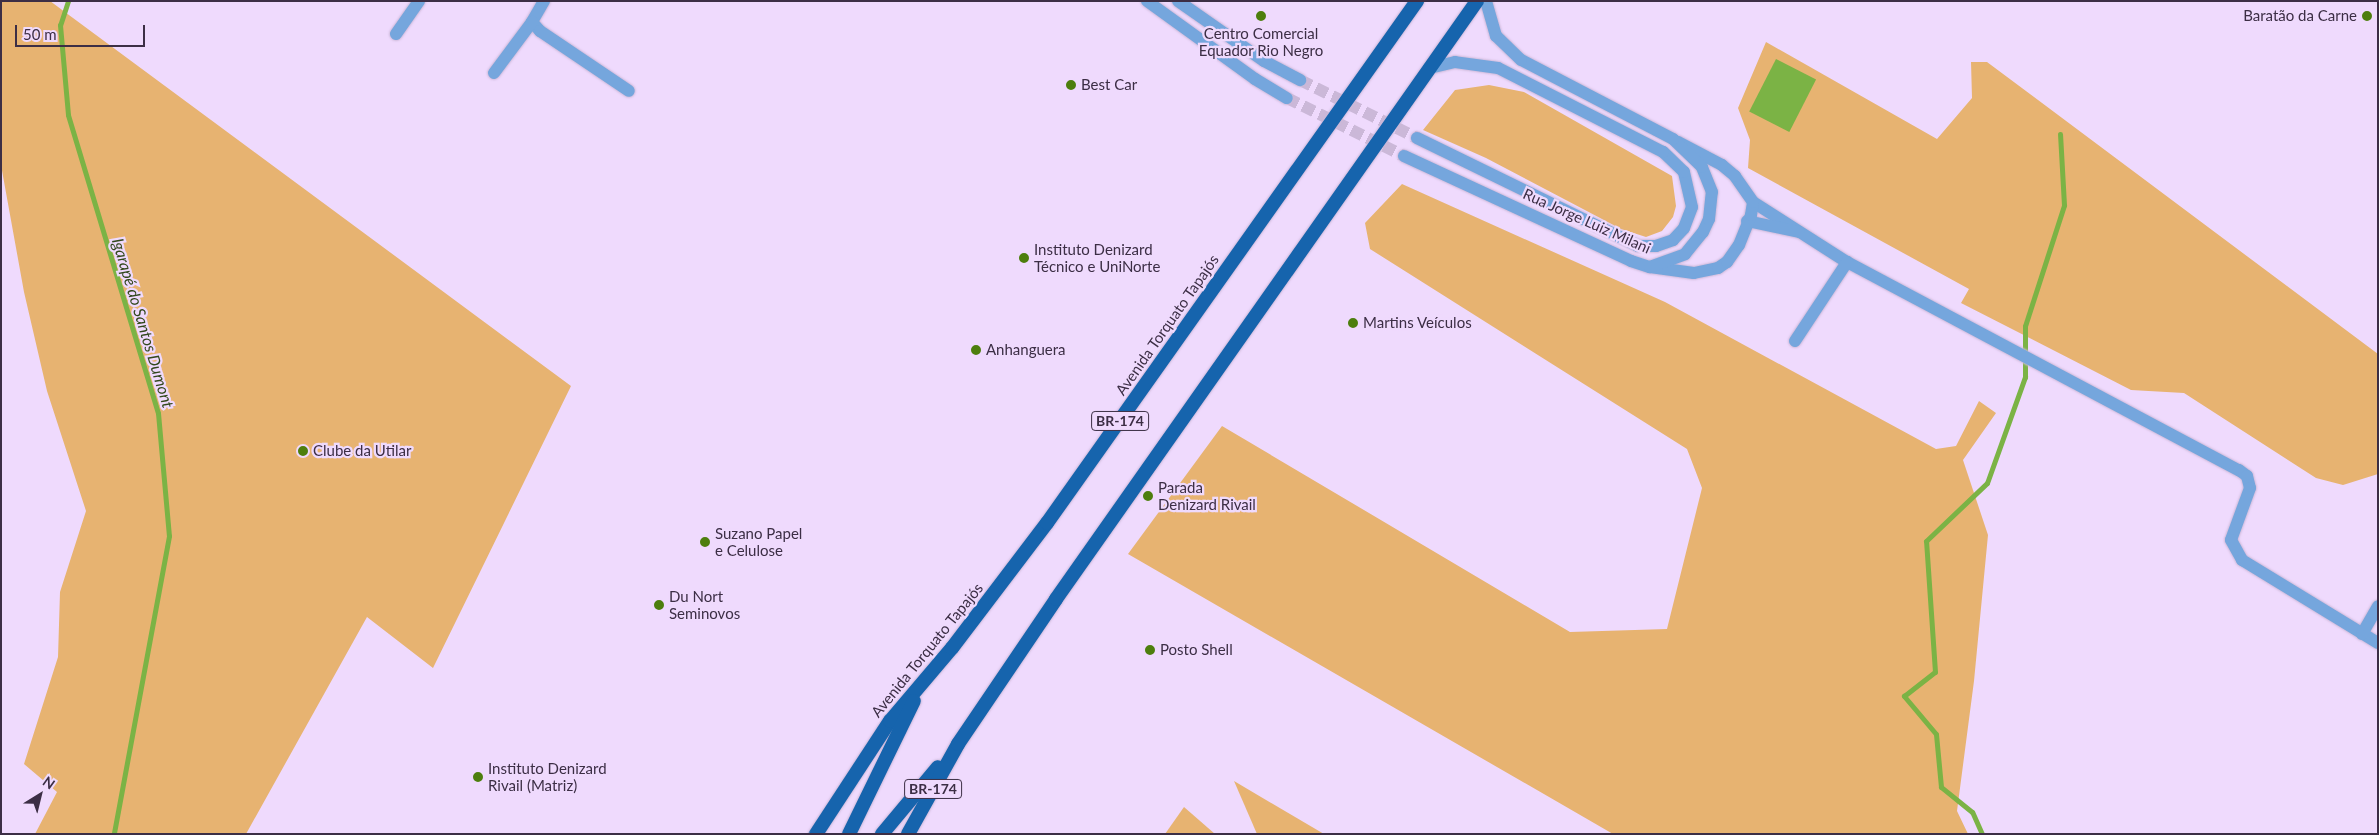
<!DOCTYPE html>
<meta charset="utf-8">
<style>
body{margin:0}
#map{position:relative;width:2379px;height:835px;overflow:hidden;background:#efdafd;font-family:Lato,sans-serif}
div>[style]{position:absolute}
[style*='--x']{left:calc(var(--x)*1px);top:calc(var(--y)*1px);width:calc(var(--w)*1px);rotate:calc(var(--a)*1deg)}
.green>*{inset:0;background:#e7b371}
.water>*{inset:0;background:#7bb345;transform-origin:0 0}
.stream>*{height:5px;margin:-2.5px;padding:0 2.5px;transform-origin:2.5px;border-radius:2.5px;background:#7bb345}
.tertiary-tunnel>*{height:12px;margin-top:-6px;transform-origin:0;background:repeating-linear-gradient(90deg,#cbb8d8 0 12px,transparent 0 18px)}
.roads{filter:drop-shadow(0 0 1px #cbb8d8) drop-shadow(0 0 1px #cbb8d8)}
.minor>*{height:12px;margin:-6px;padding:0 6px;transform-origin:6px;border-radius:6px;background:#75a6dd}
.tertiary>*{height:12px;margin:-6px;padding:0 6px;transform-origin:6px;border-radius:6px;background:#75a6dd}
.trunk>*{height:14px;margin:-7px;padding:0 7px;transform-origin:7px;border-radius:7px;background:#1664ad}
.dots>*{width:14px;height:14px;translate:-50% -50%;box-sizing:border-box;border:2px solid #efdafd;border-radius:50%}
span{translate:-50% -50%;white-space:nowrap;text-align:center;line-height:1.15;-webkit-text-stroke:4.5px #efdafd;paint-order:stroke}
.shield-label span{padding:1px 4px;background:#efdafd;border:1px solid;border-radius:4px;-webkit-text-stroke-width:0}
.shield-label{font-size:14px;color:#3c2e45;font-weight:700}
.poi-label{font-size:15px;color:#3c2e45}
.right{translate:-100% -50%;text-align:right}
.left{translate:0 -50%;text-align:left}
.street-label{font-size:15px;color:#3c2e45}
.water-label{font-size:16px;color:#32481d;font-style:italic}
.frame{position:absolute;inset:0;border:2px solid #3c2e45;pointer-events:none}
.north{position:absolute;left:15px;top:770px;width:50px;height:50px;-webkit-text-stroke:4px #efdafd;paint-order:stroke;rotate:36deg;font-size:14px;font-weight:700;line-height:20px;text-align:center;color:#3c2e45}
.north::after{content:'';display:block;margin:auto;width:18px;height:22px;background:#3c2e45;clip-path:polygon(50% 0,100% 100%,50% 72%,0 100%)}
.scale{position:absolute;left:15px;top:25px;width:130px;height:22px;box-sizing:border-box;border:2px solid #3c2e45;border-top:0;padding-left:6px;font-size:15px;line-height:18px;white-space:nowrap;color:#3c2e45;-webkit-text-stroke:4px #efdafd;paint-order:stroke}
</style>
<div id="map">
<div class="green">
<div style="clip-path:polygon(1px 1px,50px 1px,571px 386px,433px 668px,367px 617px,246px 834px,35px 834px,57px 792px,24px 764px,58px 657px,60px 592px,86px 511px,47px 391px,24px 292px,1px 165px)"></div>
<div style="clip-path:polygon(1766px 42px,1937px 139px,1972px 98px,1971px 62px,1987px 62px,2378px 354px,2378px 474px,2343px 485px,2316px 478px,2184px 393px,2131px 390px,1961px 303px,1969px 289px,1748px 168px,1750px 140px,1738px 108px)"></div>
<div style="clip-path:polygon(1489px 85px,1524px 92px,1672px 176px,1676px 206px,1673px 217px,1662px 231px,1646px 237px,1621px 229px,1486px 158px,1423px 130px,1455px 90px)"></div>
<div style="clip-path:polygon(1402px 184px,1665px 302px,1936px 449px,1956px 446px,1979px 401px,1996px 413px,1963px 460px,1988px 535px,1974px 681px,1957px 811px,1968px 834px,1613px 834px,1128px 554px,1222px 426px,1570px 632px,1667px 629px,1702px 488px,1687px 449px,1370px 249px,1365px 223px)"></div>
<div style="clip-path:polygon(1234px 781px,1324px 834px,1257px 834px)"></div>
<div style="clip-path:polygon(1184px 807px,1215px 834px,1165px 834px)"></div>
</div>
<div class="water">
<div style="left:1776px;top:59px;width:45px;height:59px;rotate:27deg"></div>
</div>
<div class="stream">
<div style="--x:68;--y:1;--w:25;--a:108"></div>
<div style="--x:60;--y:25;--w:90;--a:84.9"></div>
<div style="--x:68;--y:115;--w:311;--a:73.2"></div>
<div style="--x:158;--y:413;--w:123;--a:84.9"></div>
<div style="--x:169;--y:536;--w:303;--a:100.5"></div>
<div style="--x:1982;--y:834;--w:24;--a:-114"></div>
<div style="--x:1972;--y:812;--w:40;--a:-141"></div>
<div style="--x:1941;--y:787;--w:53;--a:-95.4"></div>
<div style="--x:1936;--y:734;--w:50;--a:-130.1"></div>
<div style="--x:1904;--y:696;--w:39;--a:-38"></div>
<div style="--x:1935;--y:672;--w:131;--a:-93.9"></div>
<div style="--x:1926;--y:541;--w:84;--a:-43.6"></div>
<div style="--x:1987;--y:483;--w:113;--a:-70.3"></div>
<div style="--x:2025;--y:377;--w:51;--a:-90"></div>
<div style="--x:2025;--y:326;--w:127;--a:-72.1"></div>
<div style="--x:2064;--y:205;--w:71;--a:-93.2"></div>
</div>
<div class="tertiary-tunnel">
<div style="--x:1300;--y:80;--w:131;--a:26.4"></div>
<div style="--x:1287;--y:98;--w:131;--a:26.4"></div>
</div>
<div class="roads">
<div class="minor">
<div style="--x:544;--y:1;--w:24;--a:120"></div>
<div style="--x:532;--y:22;--w:12;--a:48"></div>
<div style="--x:540;--y:31;--w:107;--a:34"></div>
<div style="--x:396;--y:34;--w:40;--a:-55.1"></div>
<div style="--x:494;--y:73;--w:64;--a:-53.3"></div>
<div style="--x:1753;--y:202;--w:112;--a:32.6"></div>
<div style="--x:1847;--y:262;--w:444;--a:28"></div>
<div style="--x:2239;--y:470;--w:10;--a:37"></div>
<div style="--x:2247;--y:476;--w:12;--a:76"></div>
<div style="--x:2250;--y:488;--w:55;--a:110.1"></div>
<div style="--x:2231;--y:540;--w:23;--a:61"></div>
<div style="--x:2242;--y:560;--w:159;--a:31.4"></div>
<div style="--x:1747;--y:221;--w:53;--a:11.9"></div>
<div style="--x:1650;--y:267;--w:44;--a:7.8"></div>
<div style="--x:1694;--y:273;--w:25;--a:-12"></div>
<div style="--x:1718;--y:268;--w:11;--a:-34"></div>
<div style="--x:1727;--y:262;--w:21;--a:-55"></div>
<div style="--x:1739;--y:245;--w:32;--a:-68"></div>
<div style="--x:1751;--y:215;--w:13;--a:-81"></div>
<div style="--x:1753;--y:202;--w:32;--a:-125"></div>
<div style="--x:1735;--y:176;--w:17;--a:-140"></div>
<div style="--x:1722;--y:165;--w:50;--a:-152.4"></div>
<div style="--x:1795;--y:341;--w:95;--a:-56.6"></div>
<div style="--x:2362;--y:634;--w:32;--a:-60"></div>
</div>
<div class="tertiary">
<div style="--x:1147;--y:1;--w:133;--a:35.8"></div>
<div style="--x:1255;--y:79;--w:37;--a:31"></div>
<div style="--x:1178;--y:1;--w:105;--a:34.9"></div>
<div style="--x:1264;--y:61;--w:41;--a:27.8"></div>
<div style="--x:1417;--y:138;--w:246;--a:26"></div>
<div style="--x:1638;--y:246;--w:18;--a:0"></div>
<div style="--x:1656;--y:246;--w:18;--a:-19"></div>
<div style="--x:1673;--y:240;--w:16;--a:-47"></div>
<div style="--x:1684;--y:228;--w:22;--a:-69"></div>
<div style="--x:1692;--y:207;--w:36;--a:-103"></div>
<div style="--x:1684;--y:172;--w:29;--a:-136"></div>
<div style="--x:1663;--y:152;--w:185;--a:-153"></div>
<div style="--x:1498;--y:68;--w:43;--a:-172.1"></div>
<div style="--x:1455;--y:62;--w:27;--a:167"></div>
<div style="--x:1404;--y:156;--w:250;--a:24.8"></div>
<div style="--x:1631;--y:261;--w:20;--a:18"></div>
<div style="--x:1650;--y:267;--w:37;--a:-20"></div>
<div style="--x:1685;--y:254;--w:28;--a:-51"></div>
<div style="--x:1703;--y:232;--w:14;--a:-65"></div>
<div style="--x:1709;--y:219;--w:27;--a:-84"></div>
<div style="--x:1712;--y:192;--w:27;--a:-112"></div>
<div style="--x:1702;--y:167;--w:40;--a:-136"></div>
<div style="--x:1673;--y:139;--w:171;--a:-152.5"></div>
<div style="--x:1521;--y:60;--w:35;--a:-136"></div>
<div style="--x:1496;--y:36;--w:36;--a:-106"></div>
</div>
<div class="trunk">
<div style="--x:816;--y:834;--w:135;--a:-56.8"></div>
<div style="--x:890;--y:721;--w:96;--a:-49.7"></div>
<div style="--x:952;--y:648;--w:157;--a:-52.8"></div>
<div style="--x:1047;--y:523;--w:640;--a:-54.67"></div>
<div style="--x:849;--y:834;--w:148;--a:-64"></div>
<div style="--x:882;--y:834;--w:87;--a:-50.1"></div>
<div style="--x:908;--y:834;--w:103;--a:-60.9"></div>
<div style="--x:958;--y:744;--w:175;--a:-55.9"></div>
<div style="--x:1056;--y:599;--w:731;--a:-54.85"></div>
</div>
</div>
<div class="dots">
<div style="left:1261px;top:16px;background:#4d7e0d"></div>
<div style="left:2367px;top:16px;background:#4d7e0d"></div>
<div style="left:1071px;top:85px;background:#4d7e0d"></div>
<div style="left:1024px;top:258px;background:#4d7e0d"></div>
<div style="left:1353px;top:323px;background:#4d7e0d"></div>
<div style="left:976px;top:350px;background:#4d7e0d"></div>
<div style="left:303px;top:451px;background:#4d7e0d"></div>
<div style="left:1148px;top:496px;background:#4d7e0d"></div>
<div style="left:705px;top:542px;background:#4d7e0d"></div>
<div style="left:659px;top:605px;background:#4d7e0d"></div>
<div style="left:1150px;top:650px;background:#4d7e0d"></div>
<div style="left:478px;top:777px;background:#4d7e0d"></div>
</div>
<div class="shield-label">
<span style="left:1120px;top:421px">BR-174</span>
<span style="left:933px;top:789px">BR-174</span>
</div>
<div class="poi-label">
<span class="right" style="left:2357px;top:16px">Baratão da Carne</span>
<span style="left:1261px;top:42px">Centro Comercial<br>Equador Rio Negro</span>
<span class="left" style="left:1081px;top:85px">Best Car</span>
<span class="left" style="left:1034px;top:258px">Instituto Denizard<br>Técnico e UniNorte</span>
<span class="left" style="left:1363px;top:323px">Martins Veículos</span>
<span class="left" style="left:986px;top:350px">Anhanguera</span>
<span class="left" style="left:313px;top:451px">Clube da Utilar</span>
<span class="left" style="left:1158px;top:496px">Parada<br>Denizard Rivail</span>
<span class="left" style="left:715px;top:542px">Suzano Papel<br>e Celulose</span>
<span class="left" style="left:669px;top:605px">Du Nort<br>Seminovos</span>
<span class="left" style="left:1160px;top:650px">Posto Shell</span>
<span class="left" style="left:488px;top:777px">Instituto Denizard<br>Rivail (Matriz)</span>
</div>
<div class="street-label">
<span style="left:1587px;top:221px;rotate:24deg">Rua Jorge Luiz Milani</span>
<span style="left:1167px;top:325px;rotate:-55deg">Avenida Torquato Tapajós</span>
<span style="left:927px;top:650px;rotate:-51deg">Avenida Torquato Tapajós</span>
</div>
<div class="water-label">
<span style="left:143px;top:323px;rotate:73deg">Igarapé do Santos Dumont</span>
</div>
<div class="frame"></div>
<div class="north">N</div>
<div class="scale">50 m</div>
</div>
